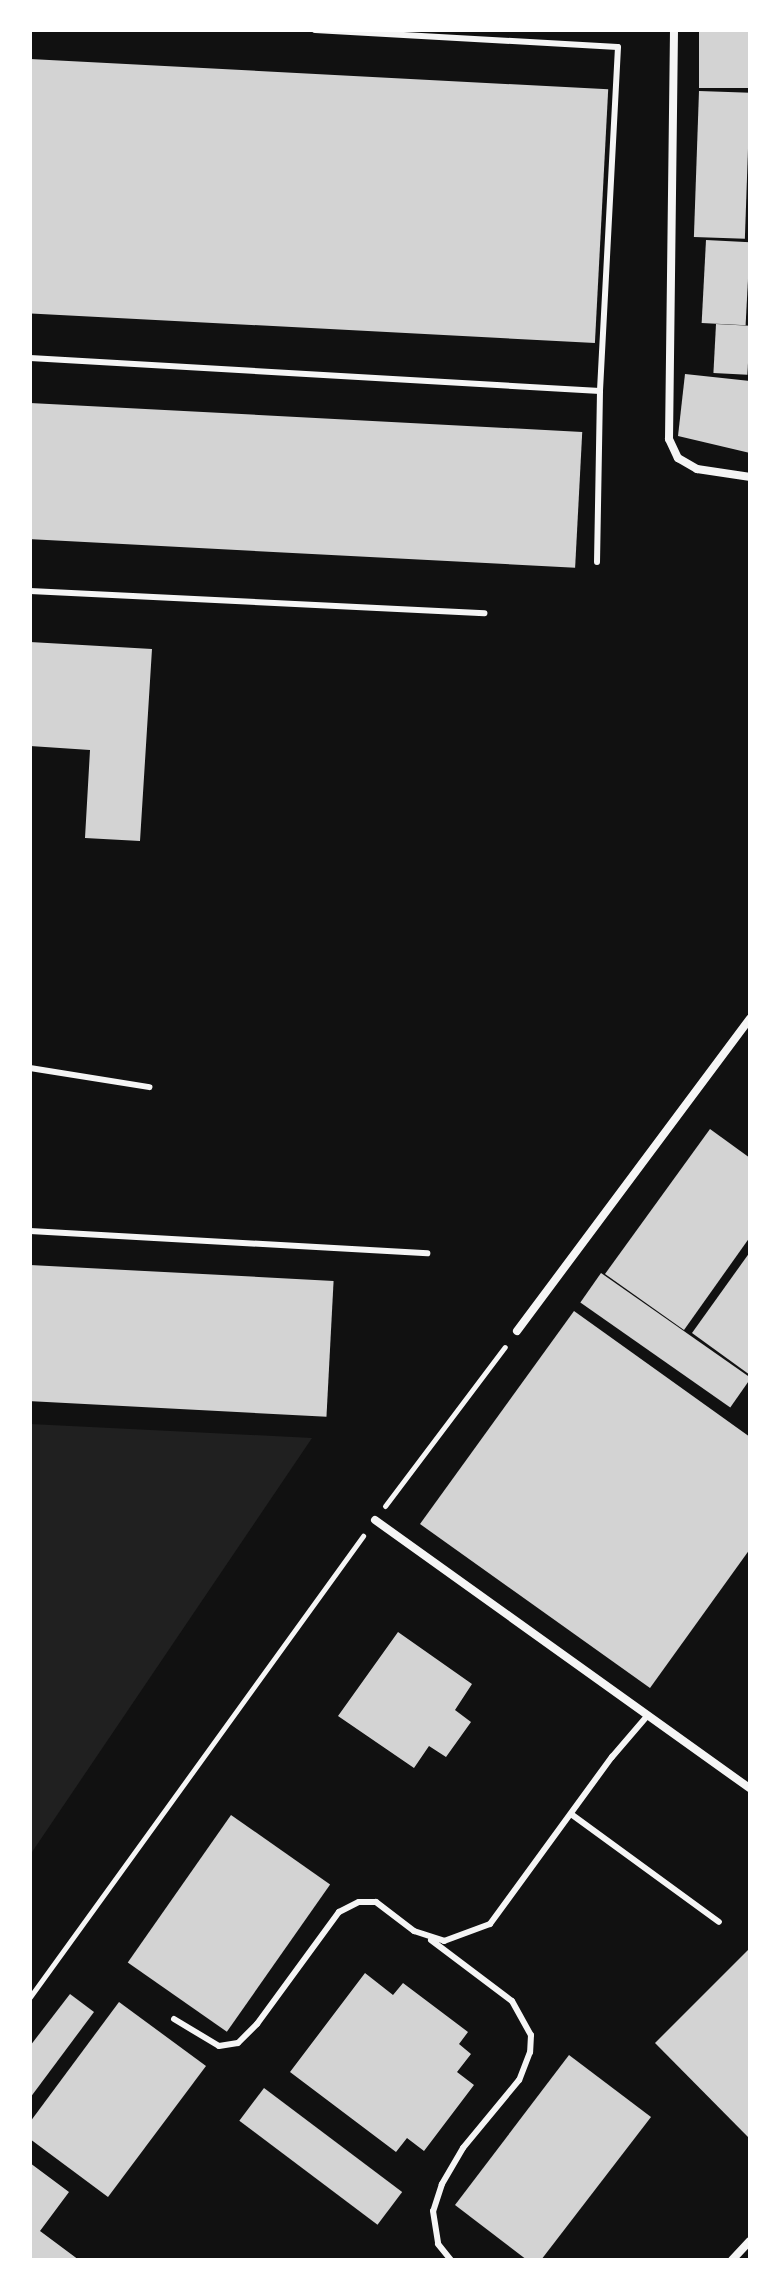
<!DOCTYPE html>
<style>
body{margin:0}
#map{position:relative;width:780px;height:2290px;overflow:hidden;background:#111;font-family:Manrope,sans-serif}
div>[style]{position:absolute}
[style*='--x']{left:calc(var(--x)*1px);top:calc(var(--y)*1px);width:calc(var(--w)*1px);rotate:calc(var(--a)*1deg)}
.green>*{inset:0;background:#202020}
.building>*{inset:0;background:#d3d3d3;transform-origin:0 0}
.path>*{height:5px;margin:-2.5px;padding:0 2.5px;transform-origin:2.5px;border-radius:2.5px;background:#f5f5f5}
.service>*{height:6px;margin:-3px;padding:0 3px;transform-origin:3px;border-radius:3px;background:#f5f5f5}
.minor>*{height:8px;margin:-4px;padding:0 4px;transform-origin:4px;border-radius:4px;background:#f5f5f5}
span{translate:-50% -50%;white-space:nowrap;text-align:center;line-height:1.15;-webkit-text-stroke:7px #fff;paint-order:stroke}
.frame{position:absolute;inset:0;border:32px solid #fff;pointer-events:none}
</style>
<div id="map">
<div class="green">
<div style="clip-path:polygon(30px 1424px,312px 1438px,30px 1855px)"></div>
</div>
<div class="building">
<div style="left:699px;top:30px;width:51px;height:58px"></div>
<div style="left:30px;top:59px;width:579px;height:254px;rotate:3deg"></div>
<div style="left:699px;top:91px;width:51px;height:146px;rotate:2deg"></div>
<div style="left:706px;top:240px;width:44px;height:83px;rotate:3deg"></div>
<div style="left:716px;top:324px;width:34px;height:49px;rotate:3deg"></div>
<div style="clip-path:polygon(685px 374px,750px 381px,750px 453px,678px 436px)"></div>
<div style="left:30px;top:403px;width:553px;height:136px;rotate:3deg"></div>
<div style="clip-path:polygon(30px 642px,152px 649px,140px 841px,85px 838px,90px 750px,30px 746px)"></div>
<div style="clip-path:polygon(710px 1129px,750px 1158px,750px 1237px,684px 1330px,605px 1274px)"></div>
<div style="clip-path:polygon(750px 1252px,750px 1375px,692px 1333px)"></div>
<div style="left:30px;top:1265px;width:304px;height:136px;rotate:3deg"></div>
<div style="left:601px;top:1273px;width:183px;height:36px;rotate:35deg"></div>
<div style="clip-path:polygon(574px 1311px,750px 1437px,750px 1549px,650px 1688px,420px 1524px)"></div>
<div style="clip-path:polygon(398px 1632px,472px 1684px,455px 1710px,471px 1722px,446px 1757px,429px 1746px,414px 1768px,338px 1716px)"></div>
<div style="left:231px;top:1815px;width:121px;height:180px;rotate:35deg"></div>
<div style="clip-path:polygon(750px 1948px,750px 2139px,655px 2043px)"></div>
<div style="clip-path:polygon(365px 1973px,393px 1995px,403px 1983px,468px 2032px,459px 2044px,471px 2054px,457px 2072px,474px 2085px,424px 2151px,407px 2138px,396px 2152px,290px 2072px)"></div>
<div style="clip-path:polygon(70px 1994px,94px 2012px,30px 2098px,30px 2046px)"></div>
<div style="clip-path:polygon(119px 2002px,206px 2066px,108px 2197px,30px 2139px,30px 2122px)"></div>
<div style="clip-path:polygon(569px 2055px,651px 2117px,541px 2260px,527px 2260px,455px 2205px)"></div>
<div style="left:264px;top:2088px;width:173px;height:41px;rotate:37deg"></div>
<div style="clip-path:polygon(30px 2163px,69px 2192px,40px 2231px,79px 2260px,30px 2258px)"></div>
</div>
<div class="path">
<div style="--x:385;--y:1506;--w:199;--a:-53"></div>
<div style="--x:30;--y:1997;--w:569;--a:-54.16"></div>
</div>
<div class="service">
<div style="--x:315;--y:30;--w:303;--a:3.2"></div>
<div style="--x:618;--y:47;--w:344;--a:93"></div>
<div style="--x:600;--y:391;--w:171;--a:91"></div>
<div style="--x:30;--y:358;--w:571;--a:3.31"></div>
<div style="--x:30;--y:591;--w:455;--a:2.8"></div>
<div style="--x:30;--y:1068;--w:121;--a:9.1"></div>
<div style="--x:30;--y:1231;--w:398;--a:3.2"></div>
<div style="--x:571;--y:1814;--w:183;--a:36.1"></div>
<div style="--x:431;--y:1940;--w:101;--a:37"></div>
<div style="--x:512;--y:2001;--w:39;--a:61"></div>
<div style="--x:531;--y:2035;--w:17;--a:93"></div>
<div style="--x:530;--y:2052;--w:30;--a:111"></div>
<div style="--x:519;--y:2080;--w:88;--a:129.5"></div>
<div style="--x:463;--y:2148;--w:42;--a:120.3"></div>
<div style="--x:442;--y:2184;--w:28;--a:108"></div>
<div style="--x:433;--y:2211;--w:33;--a:81"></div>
<div style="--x:438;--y:2244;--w:21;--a:51"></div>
<div style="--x:174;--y:2019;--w:52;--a:31"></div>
<div style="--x:219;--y:2046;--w:19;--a:-9"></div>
<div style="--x:238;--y:2043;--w:27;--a:-45"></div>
<div style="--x:257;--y:2024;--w:139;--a:-53.8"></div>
<div style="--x:339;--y:1912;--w:22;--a:-27"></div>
<div style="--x:359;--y:1902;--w:17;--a:0"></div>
<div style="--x:376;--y:1902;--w:48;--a:37.3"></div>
<div style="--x:414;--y:1931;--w:32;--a:18"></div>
<div style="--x:444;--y:1941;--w:49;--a:-20.3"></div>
<div style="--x:490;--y:1924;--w:207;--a:-53.9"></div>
<div style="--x:612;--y:1757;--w:55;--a:-49.4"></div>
</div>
<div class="minor">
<div style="--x:674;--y:30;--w:409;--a:90.7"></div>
<div style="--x:669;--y:439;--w:21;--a:65"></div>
<div style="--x:678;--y:458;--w:22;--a:30"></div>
<div style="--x:697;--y:469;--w:54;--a:8.6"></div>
<div style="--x:517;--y:1331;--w:390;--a:-53.3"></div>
<div style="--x:375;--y:1520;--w:461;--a:35.6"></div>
<div style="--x:732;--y:2260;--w:26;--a:-47"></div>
</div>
<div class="frame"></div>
</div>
